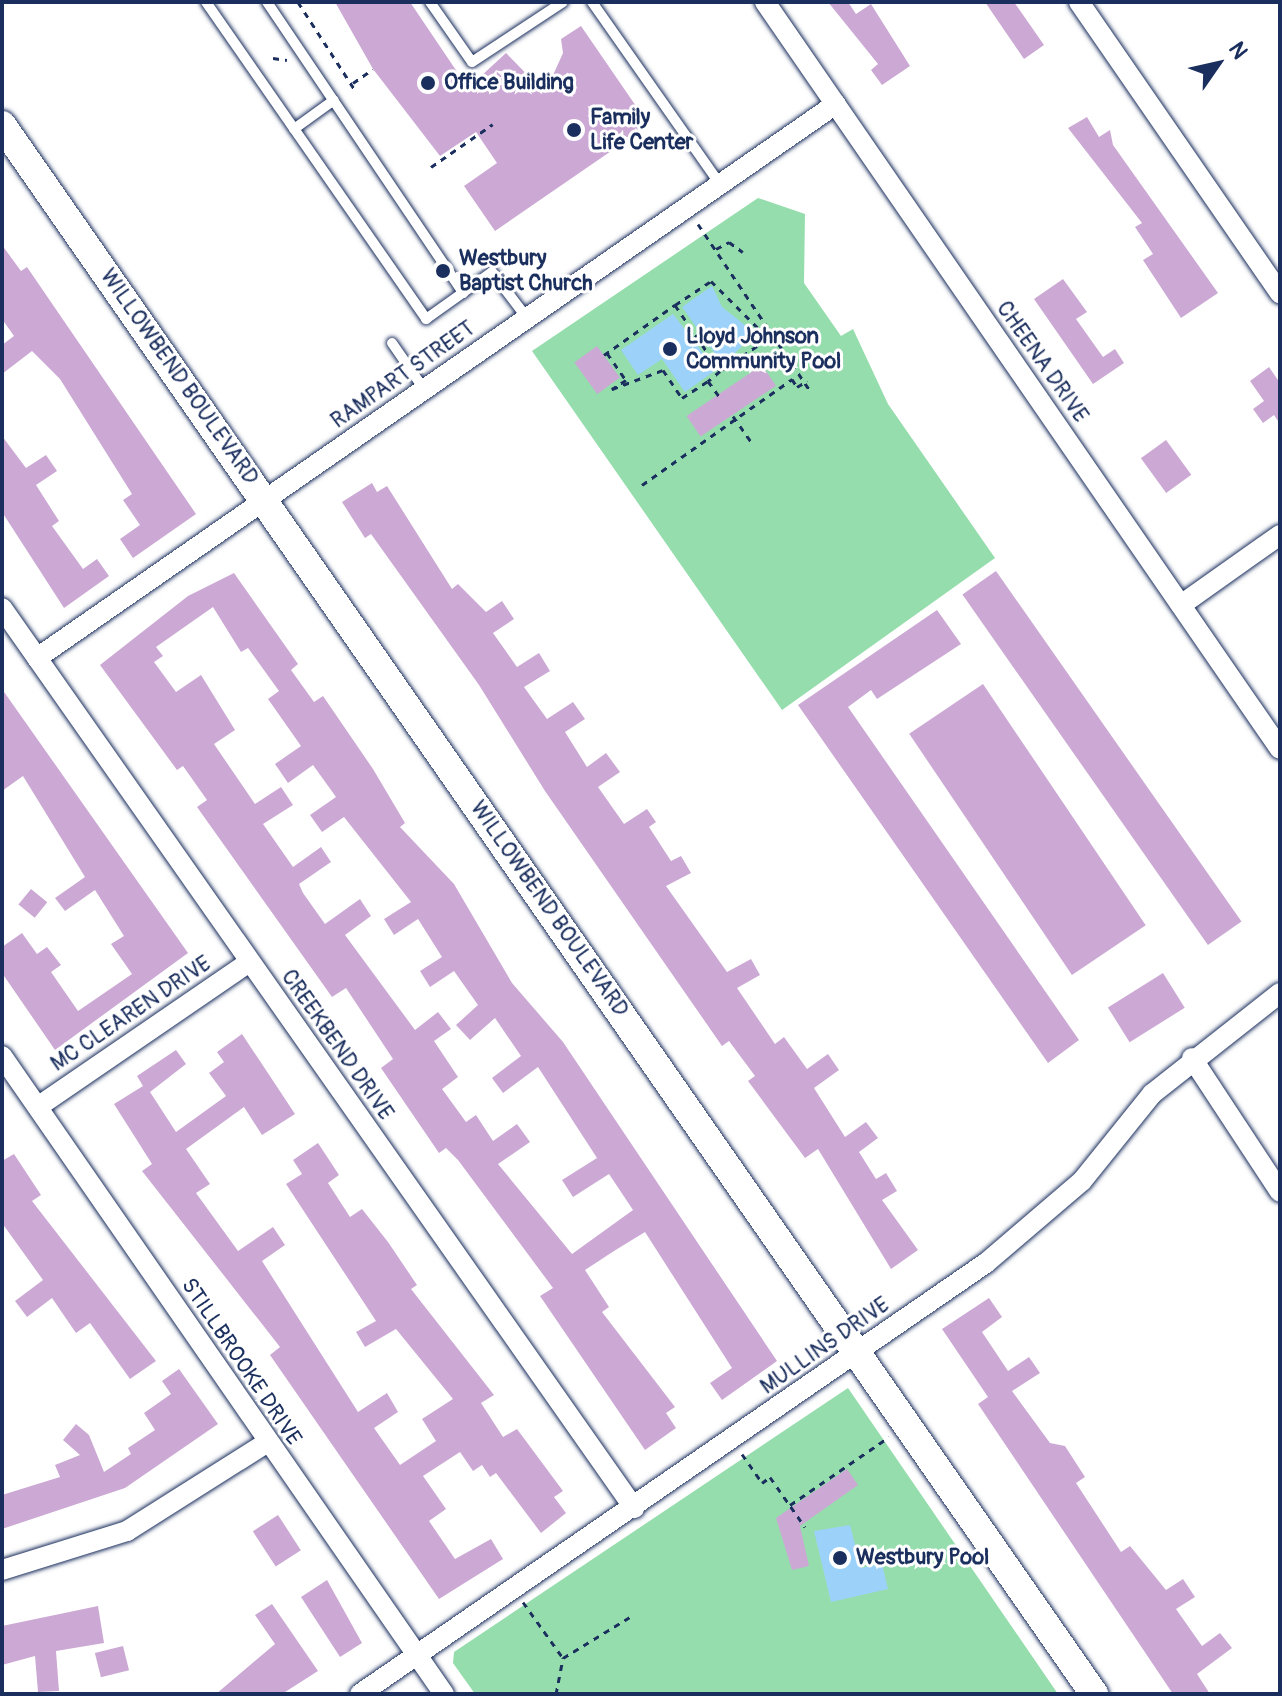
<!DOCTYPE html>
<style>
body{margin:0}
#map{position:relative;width:1282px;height:1696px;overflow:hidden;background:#fff;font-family:Pangolin,sans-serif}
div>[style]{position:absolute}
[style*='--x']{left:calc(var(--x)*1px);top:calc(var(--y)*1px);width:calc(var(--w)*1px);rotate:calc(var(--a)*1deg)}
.green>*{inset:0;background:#95ddac}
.water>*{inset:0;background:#9cd2fa}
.building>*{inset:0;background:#cca9d4;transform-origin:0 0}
.path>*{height:3px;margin-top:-1.5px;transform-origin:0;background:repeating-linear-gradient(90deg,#1b2f5e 0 6px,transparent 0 12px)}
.roads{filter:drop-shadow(0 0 2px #1b2f5e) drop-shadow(0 0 2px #1b2f5e)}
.lane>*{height:10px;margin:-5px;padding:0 5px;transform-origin:5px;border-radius:5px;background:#fff}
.street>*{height:20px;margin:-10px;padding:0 10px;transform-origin:10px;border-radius:10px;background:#fff}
.secondary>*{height:28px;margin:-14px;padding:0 14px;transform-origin:14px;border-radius:14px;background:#fff}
.dots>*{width:22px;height:22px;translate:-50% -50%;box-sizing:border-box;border:4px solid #fff;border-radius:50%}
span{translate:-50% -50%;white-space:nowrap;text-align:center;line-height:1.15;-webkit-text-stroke:6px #fff;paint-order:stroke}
.poi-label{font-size:22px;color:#1b2f5e;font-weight:700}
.left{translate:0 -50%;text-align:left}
.street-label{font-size:22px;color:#1b2f5e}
.frame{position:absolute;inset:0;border:4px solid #1b2f5e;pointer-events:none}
.north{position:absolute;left:1178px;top:24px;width:80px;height:80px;-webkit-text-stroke:6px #fff;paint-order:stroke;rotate:56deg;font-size:22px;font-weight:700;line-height:32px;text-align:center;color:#1b2f5e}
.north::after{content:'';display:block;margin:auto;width:28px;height:36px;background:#1b2f5e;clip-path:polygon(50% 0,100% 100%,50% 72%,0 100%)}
</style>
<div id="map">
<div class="green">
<div style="clip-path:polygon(758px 198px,805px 214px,804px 283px,841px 336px,853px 329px,888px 404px,995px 558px,782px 710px,532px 351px)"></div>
<div style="clip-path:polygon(848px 1388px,1058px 1694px,475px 1694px,453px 1663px,454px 1652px)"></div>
</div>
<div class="water">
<div style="clip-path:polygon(712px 286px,722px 307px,755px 333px,723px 365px,682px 307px)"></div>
<div style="clip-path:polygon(673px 314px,716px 370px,685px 392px,662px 359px,638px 375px,621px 350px)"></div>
<div style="clip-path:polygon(850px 1525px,861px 1568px,882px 1564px,888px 1589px,831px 1602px,814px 1531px)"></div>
</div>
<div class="building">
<div style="clip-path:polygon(335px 2px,410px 2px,468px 88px,506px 53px,545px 93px,563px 53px,561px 39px,581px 26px,649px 125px,495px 231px,464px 186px,497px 163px,476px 132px,440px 156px,373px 69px)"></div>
<div style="clip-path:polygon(828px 2px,848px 2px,856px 14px,871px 4px,910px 66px,882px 85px,871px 70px,878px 64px)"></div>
<div style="clip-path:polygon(985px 2px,1014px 2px,1044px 45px,1024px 59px)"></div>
<div style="clip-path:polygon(1087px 117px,1099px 137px,1110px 130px,1113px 145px,1218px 293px,1181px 318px,1143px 260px,1153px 254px,1135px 227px,1142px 223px,1068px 128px)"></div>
<div style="clip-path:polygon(2px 245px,21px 271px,27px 267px,196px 514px,133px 558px,120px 539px,140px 525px,123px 500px,132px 494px,60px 379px,32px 351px,2px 374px,2px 345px,14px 336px,2px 319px)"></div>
<div style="clip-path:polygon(1063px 279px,1087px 312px,1076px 319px,1103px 357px,1115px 349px,1124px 363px,1093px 384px,1034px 299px)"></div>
<div style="left:597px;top:346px;width:39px;height:28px;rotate:54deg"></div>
<div style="left:762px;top:365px;width:25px;height:91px;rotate:56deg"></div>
<div style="clip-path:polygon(1269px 367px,1280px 383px,1280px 424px,1274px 415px,1263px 423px,1253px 409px,1264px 401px,1250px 381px)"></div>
<div style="clip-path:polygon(2px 436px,26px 468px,46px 455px,57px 471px,36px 485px,59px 521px,52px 526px,83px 569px,97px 559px,109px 576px,64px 608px,2px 512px)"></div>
<div style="left:1166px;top:440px;width:43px;height:31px;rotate:54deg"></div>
<div style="clip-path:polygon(372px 483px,377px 492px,387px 486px,452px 589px,458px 584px,486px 612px,502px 601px,514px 619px,493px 633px,517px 667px,539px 653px,550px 671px,524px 687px,547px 719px,573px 702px,585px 719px,565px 732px,587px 767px,606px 753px,620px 772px,598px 787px,624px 824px,647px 809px,656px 822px,649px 827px,671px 861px,681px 856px,691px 873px,666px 886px,727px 972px,751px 959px,760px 975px,737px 988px,775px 1044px,784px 1037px,807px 1069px,828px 1054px,839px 1070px,814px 1088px,845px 1137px,866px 1122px,878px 1138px,859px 1152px,876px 1179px,886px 1173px,897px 1191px,882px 1200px,918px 1250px,891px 1269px,818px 1149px,805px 1158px,748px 1081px,755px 1076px,729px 1041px,722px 1046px,545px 791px,479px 685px,371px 534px,365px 538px,342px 502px)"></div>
<div style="left:996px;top:571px;width:428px;height:41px;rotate:55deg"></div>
<div style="clip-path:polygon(evenodd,234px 573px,298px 664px,291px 670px,314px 702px,323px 696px,373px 769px,405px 823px,400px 827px,454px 884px,512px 983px,563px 1042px,777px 1361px,722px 1400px,710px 1383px,732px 1368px,645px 1232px,614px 1251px,585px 1270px,609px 1307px,602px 1312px,675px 1407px,666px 1413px,676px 1428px,645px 1450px,540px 1296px,553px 1288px,458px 1160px,446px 1148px,439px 1153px,381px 1068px,393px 1059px,346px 988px,332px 997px,197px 807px,207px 800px,183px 766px,177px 770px,100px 665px,188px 596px,234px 573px,213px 607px,241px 652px,248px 648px,279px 691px,268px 699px,301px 746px,275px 764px,288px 783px,313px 765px,336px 797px,310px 815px,322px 832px,344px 817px,411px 902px,384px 919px,394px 935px,418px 919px,442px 957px,420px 971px,430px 987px,454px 971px,478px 1005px,456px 1025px,470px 1040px,495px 1018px,521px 1056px,492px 1078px,503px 1093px,538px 1067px,597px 1158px,562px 1180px,573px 1197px,609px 1174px,633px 1210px,572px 1254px,498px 1164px,530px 1142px,517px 1124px,493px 1141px,476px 1115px,466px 1122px,442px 1089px,458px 1077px,434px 1041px,451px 1029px,438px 1012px,415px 1030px,345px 935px,371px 916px,360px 899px,325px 924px,303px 893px,299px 884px,331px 862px,321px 847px,293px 867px,263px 824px,293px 805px,281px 787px,255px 804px,214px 744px,235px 730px,201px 675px,176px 692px,154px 662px,163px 656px,156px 647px,213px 607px)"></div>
<div style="clip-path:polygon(937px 610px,961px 644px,877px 699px,871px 690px,848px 707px,1079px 1040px,1048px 1063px,798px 705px)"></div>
<div style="left:983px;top:684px;width:291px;height:89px;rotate:56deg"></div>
<div style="clip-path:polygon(2px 689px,188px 953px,55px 1050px,2px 973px,2px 947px,22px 933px,37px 954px,47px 947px,61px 965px,51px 972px,78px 1011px,132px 974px,111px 944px,124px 936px,95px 890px,65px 911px,55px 898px,85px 877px,23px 776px,2px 791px)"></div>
<div style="left:31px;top:889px;width:21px;height:20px;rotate:39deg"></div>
<div style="left:1163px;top:973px;width:41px;height:65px;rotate:58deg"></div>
<div style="clip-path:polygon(242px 1034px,295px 1114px,262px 1135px,244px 1107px,186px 1149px,210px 1184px,196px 1193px,238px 1251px,273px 1227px,285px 1245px,262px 1261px,358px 1412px,387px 1393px,398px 1412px,374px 1428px,400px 1465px,436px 1441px,422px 1419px,453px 1399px,396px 1329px,365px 1347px,356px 1332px,376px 1321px,286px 1184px,302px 1174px,293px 1160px,318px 1143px,339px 1175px,328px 1183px,350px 1217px,362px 1209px,388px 1242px,417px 1285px,411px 1289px,494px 1395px,481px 1403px,503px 1437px,517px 1429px,563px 1491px,554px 1497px,566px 1513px,541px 1533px,496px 1473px,490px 1477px,482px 1465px,473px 1471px,460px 1452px,423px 1476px,446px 1509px,429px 1521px,455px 1559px,491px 1539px,503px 1559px,439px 1599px,270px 1355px,280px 1347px,142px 1171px,152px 1164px,114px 1104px,143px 1086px,137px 1076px,176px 1050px,186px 1064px,150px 1092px,176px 1132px,226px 1096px,209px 1073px,224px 1062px,217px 1052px)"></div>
<div style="clip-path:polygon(14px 1154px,41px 1195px,32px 1201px,156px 1361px,130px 1379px,90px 1323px,76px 1333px,52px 1298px,27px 1317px,15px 1301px,43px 1280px,2px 1223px,2px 1161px)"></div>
<div style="clip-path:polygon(989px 1298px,1002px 1317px,982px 1332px,1008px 1371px,1029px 1357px,1040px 1373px,1012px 1391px,1050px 1443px,1065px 1446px,1085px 1477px,1076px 1483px,1121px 1552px,1130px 1546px,1166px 1590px,1183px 1579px,1195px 1597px,1176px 1609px,1202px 1646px,1220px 1633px,1232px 1648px,1197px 1674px,1210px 1694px,1173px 1694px,978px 1404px,988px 1397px,942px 1329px)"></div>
<div style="clip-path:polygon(179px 1369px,218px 1424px,125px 1488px,2px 1529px,2px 1495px,60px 1477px,55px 1465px,80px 1455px,63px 1440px,76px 1424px,89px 1435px,104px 1472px,131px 1454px,128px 1448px,155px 1430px,144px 1413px,171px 1394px,162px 1381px)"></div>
<div style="clip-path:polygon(847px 1469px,858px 1485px,800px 1526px,809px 1566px,792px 1570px,776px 1518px)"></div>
<div style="left:278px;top:1515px;width:42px;height:30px;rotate:57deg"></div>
<div style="clip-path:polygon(327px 1580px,362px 1643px,340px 1657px,301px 1597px)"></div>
<div style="clip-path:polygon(272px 1604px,318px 1671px,282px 1694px,216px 1694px,275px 1644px,255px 1615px)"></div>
<div style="clip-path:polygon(98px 1606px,104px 1643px,56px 1651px,59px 1691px,38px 1692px,35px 1656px,2px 1665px,2px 1626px)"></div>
<div style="left:123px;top:1646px;width:25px;height:29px;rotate:76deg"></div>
</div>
<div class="path">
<div style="--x:298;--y:2;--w:105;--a:57.1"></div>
<div style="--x:273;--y:58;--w:14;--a:8"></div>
<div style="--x:353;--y:83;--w:24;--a:-35"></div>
<div style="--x:431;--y:167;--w:75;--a:-34.7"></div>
<div style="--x:698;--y:224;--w:199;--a:56.1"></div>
<div style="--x:716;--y:249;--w:15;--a:-28"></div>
<div style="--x:729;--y:242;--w:17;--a:36"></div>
<div style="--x:675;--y:305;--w:43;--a:-33.7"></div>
<div style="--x:711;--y:281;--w:66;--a:45"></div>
<div style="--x:758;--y:328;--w:18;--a:93"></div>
<div style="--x:757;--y:346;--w:45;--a:146"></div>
<div style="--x:607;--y:353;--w:33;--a:55"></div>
<div style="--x:626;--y:380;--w:17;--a:147"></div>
<div style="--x:612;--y:389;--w:54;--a:-20.4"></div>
<div style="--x:663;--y:370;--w:34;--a:56"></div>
<div style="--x:682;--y:398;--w:31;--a:-33"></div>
<div style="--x:604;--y:355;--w:87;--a:-35.2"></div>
<div style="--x:675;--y:305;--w:80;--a:55.7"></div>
<div style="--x:720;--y:371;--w:16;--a:140"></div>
<div style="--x:708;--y:381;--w:19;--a:54"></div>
<div style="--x:733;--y:416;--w:32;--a:55"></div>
<div style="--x:642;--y:485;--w:184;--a:-35.2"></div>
<div style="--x:792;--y:379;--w:9;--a:58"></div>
<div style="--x:797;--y:387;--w:12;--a:-31"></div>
<div style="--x:742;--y:1454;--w:35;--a:55"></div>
<div style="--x:762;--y:1483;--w:10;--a:-37"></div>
<div style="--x:770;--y:1477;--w:61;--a:55"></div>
<div style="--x:790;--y:1505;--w:120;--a:-34.5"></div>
<div style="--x:523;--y:1602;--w:69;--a:54.5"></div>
<div style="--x:556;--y:1694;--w:37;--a:-79"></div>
<div style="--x:563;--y:1658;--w:79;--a:-31.5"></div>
</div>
<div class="roads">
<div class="lane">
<div style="--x:206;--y:2;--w:386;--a:55.2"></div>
<div style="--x:426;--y:319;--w:81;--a:-35.5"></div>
<div style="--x:492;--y:272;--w:58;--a:52.7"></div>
<div style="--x:267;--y:2;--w:351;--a:56"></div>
<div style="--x:430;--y:2;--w:73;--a:55"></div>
<div style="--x:472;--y:62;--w:109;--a:-33.4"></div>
<div style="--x:592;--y:2;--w:223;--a:54.9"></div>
<div style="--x:294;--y:129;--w:49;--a:-35.9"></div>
<div style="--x:392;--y:343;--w:56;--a:55.2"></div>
</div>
<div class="street">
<div style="--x:765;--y:2;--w:907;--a:55.42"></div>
<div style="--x:1079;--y:2;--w:354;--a:55.4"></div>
<div style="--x:1181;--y:605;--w:121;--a:-35.3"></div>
<div style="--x:2;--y:608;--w:1100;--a:54.92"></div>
<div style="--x:37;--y:658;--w:972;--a:-34.74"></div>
<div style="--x:2;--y:1056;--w:776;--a:55.29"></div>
<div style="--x:1192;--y:1058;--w:160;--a:56.7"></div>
<div style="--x:39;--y:1106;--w:255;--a:-34.4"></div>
<div style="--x:2;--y:1570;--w:131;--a:-17.3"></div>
<div style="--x:127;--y:1531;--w:165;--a:-32.3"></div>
<div style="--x:360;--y:1694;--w:760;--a:-34.55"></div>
<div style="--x:986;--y:1263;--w:126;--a:-40.5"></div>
<div style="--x:1082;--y:1181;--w:112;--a:-51.2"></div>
<div style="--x:1152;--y:1094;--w:163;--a:-38.3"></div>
</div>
<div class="secondary">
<div style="--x:2;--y:125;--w:1912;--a:55.16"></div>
</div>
</div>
<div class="dots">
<div style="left:428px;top:83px;background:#1b2f5e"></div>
<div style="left:574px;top:130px;background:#1b2f5e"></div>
<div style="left:443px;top:271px;background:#1b2f5e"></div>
<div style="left:670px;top:349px;background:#1b2f5e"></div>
<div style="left:840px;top:1558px;background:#1b2f5e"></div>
</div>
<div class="poi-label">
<span class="left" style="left:444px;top:83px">Office Building</span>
<span class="left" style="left:590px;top:130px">Family<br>Life Center</span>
<span class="left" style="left:459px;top:271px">Westbury<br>Baptist Church</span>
<span class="left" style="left:686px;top:349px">Lloyd Johnson<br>Community Pool</span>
<span class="left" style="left:856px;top:1558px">Westbury Pool</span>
</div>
<div class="street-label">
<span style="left:1042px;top:362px;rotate:55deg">CHEENA DRIVE</span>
<span style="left:403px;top:375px;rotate:-35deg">RAMPART STREET</span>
<span style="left:179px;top:377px;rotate:55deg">WILLOWBEND BOULEVARD</span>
<span style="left:549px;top:909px;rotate:55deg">WILLOWBEND BOULEVARD</span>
<span style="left:131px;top:1014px;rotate:-34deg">MC CLEAREN DRIVE</span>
<span style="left:337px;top:1045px;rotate:55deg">CREEKBEND DRIVE</span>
<span style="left:825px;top:1346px;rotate:-35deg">MULLINS DRIVE</span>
<span style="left:241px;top:1362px;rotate:56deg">STILLBROOKE DRIVE</span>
</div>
<div class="frame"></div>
<div class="north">N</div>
</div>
